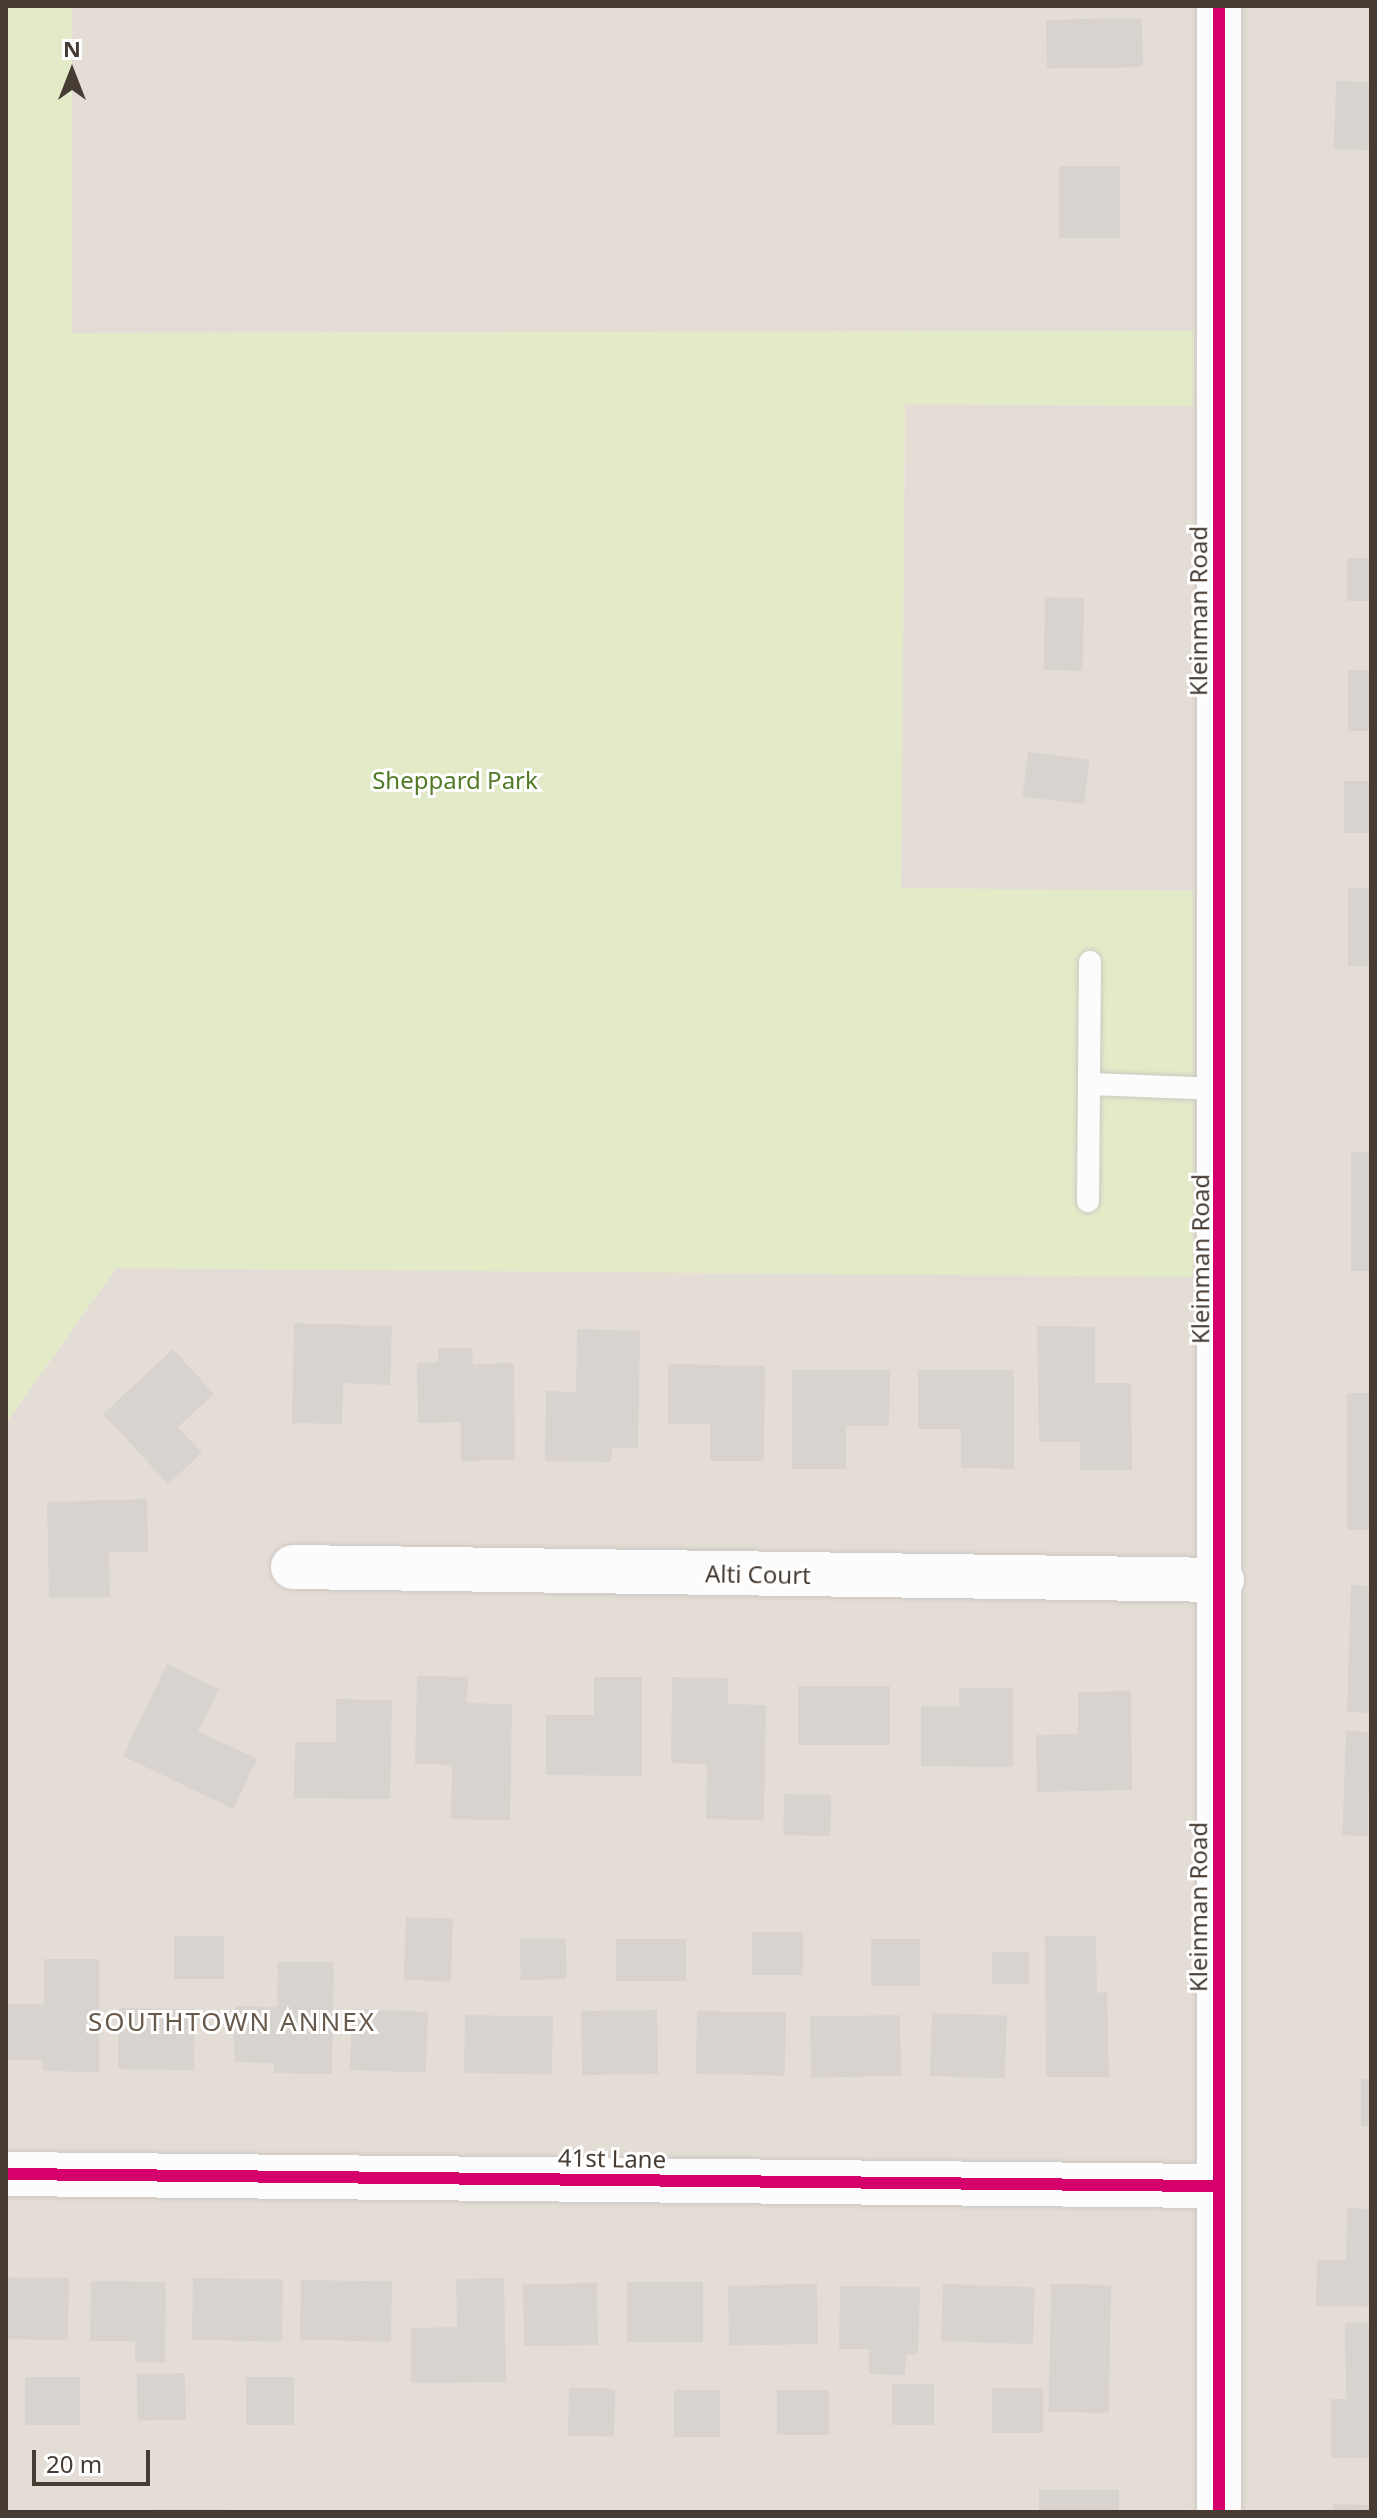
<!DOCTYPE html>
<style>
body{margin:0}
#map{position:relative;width:1377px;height:2518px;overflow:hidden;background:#f0ece8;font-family:"Noto Sans",sans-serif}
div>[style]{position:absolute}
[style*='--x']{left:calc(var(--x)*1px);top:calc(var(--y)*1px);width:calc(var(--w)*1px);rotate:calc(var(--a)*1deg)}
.residential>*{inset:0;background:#e4ddd5}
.green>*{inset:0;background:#e2eac7}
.building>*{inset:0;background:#d8d3cf;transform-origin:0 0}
.roads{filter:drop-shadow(0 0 2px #ccc8c4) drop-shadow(0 0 2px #ccc8c4)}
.service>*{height:22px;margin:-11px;padding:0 11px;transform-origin:11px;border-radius:11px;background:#fdfcfc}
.minor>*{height:44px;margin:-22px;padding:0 22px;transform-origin:22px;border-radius:22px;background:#fdfcfc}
.tertiary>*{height:44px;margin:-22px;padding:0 22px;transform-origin:22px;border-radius:22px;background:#fdfcfc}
.cycleway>*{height:12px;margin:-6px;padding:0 6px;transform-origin:6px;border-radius:6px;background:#d6006c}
span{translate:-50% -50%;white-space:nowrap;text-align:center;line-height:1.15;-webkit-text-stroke:6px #fff;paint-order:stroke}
.street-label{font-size:24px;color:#463c34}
.park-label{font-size:24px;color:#527a26}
.neighbourhood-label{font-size:26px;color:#69594b;letter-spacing:2px}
.frame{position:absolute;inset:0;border:8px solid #463c34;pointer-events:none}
.north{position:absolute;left:32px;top:32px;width:80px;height:80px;-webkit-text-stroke:6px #fff;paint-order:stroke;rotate:0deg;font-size:22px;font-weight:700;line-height:32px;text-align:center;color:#463c34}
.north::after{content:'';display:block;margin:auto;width:28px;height:36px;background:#463c34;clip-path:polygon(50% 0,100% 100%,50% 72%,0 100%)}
.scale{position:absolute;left:32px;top:2450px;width:118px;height:36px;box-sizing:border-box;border:4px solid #463c34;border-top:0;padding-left:10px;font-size:24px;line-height:28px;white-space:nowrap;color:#463c34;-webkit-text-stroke:6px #fff;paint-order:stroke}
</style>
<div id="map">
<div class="residential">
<div style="clip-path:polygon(72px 6px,1371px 6px,1371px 2512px,6px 2512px,6px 1423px,116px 1268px,1193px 1276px,1193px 891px,901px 889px,905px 404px,1193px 406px,1194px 331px,72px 333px)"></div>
</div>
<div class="green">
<div style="clip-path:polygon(6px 6px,72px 6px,72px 333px,1194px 331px,1193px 406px,905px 404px,901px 888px,1193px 891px,1193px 1277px,116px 1268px,6px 1423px)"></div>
</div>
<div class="building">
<div style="left:1142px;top:18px;width:49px;height:96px;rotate:89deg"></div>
<div style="left:1336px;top:81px;width:35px;height:68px;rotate:2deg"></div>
<div style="left:1059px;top:166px;width:61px;height:72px"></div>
<div style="left:1371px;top:558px;width:43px;height:24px;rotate:90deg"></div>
<div style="left:1045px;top:597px;width:39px;height:73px;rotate:1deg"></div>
<div style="left:1348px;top:670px;width:23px;height:61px"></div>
<div style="left:1028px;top:752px;width:62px;height:45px;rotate:7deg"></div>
<div style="left:1371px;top:781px;width:52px;height:27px;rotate:90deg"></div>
<div style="left:1348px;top:888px;width:23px;height:78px"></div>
<div style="left:1351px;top:1152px;width:20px;height:119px"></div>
<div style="clip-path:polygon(294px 1323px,392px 1326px,390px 1385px,343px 1383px,342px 1424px,292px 1423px)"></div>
<div style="clip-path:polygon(1037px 1326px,1095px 1327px,1095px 1383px,1131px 1383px,1132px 1470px,1080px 1470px,1080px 1442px,1039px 1442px)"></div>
<div style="clip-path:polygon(577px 1329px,640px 1331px,638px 1448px,612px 1448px,611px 1462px,545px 1461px,546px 1391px,576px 1392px)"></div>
<div style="clip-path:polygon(438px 1348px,472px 1348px,473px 1364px,514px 1363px,515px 1460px,461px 1461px,461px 1422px,418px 1423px,417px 1363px,438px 1362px)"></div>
<div style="clip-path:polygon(173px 1349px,214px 1394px,178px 1427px,202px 1453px,168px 1484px,103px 1414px)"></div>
<div style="clip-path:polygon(668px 1364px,765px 1366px,764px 1461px,710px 1461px,710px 1424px,668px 1424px)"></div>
<div style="clip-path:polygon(792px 1370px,890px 1370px,889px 1426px,846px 1426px,846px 1469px,792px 1469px)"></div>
<div style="clip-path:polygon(918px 1370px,1014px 1370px,1014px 1469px,961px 1468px,961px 1429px,918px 1429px)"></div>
<div style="left:1347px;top:1393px;width:24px;height:137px"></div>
<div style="clip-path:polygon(147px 1499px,148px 1552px,109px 1552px,110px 1597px,49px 1598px,47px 1502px)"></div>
<div style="clip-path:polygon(1351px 1585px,1371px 1586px,1371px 1713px,1347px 1712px)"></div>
<div style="clip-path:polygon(167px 1664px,219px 1689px,198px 1731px,257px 1759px,233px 1809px,123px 1756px)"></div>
<div style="clip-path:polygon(417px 1676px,468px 1677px,467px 1703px,512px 1704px,510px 1820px,451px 1819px,452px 1765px,415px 1764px)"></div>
<div style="clip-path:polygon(594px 1677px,642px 1677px,642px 1776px,546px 1775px,546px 1715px,594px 1715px)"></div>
<div style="clip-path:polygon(672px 1677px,728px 1678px,728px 1704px,766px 1705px,764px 1820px,706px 1819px,707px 1764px,671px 1763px)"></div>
<div style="left:798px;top:1686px;width:92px;height:59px"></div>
<div style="clip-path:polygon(959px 1688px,1013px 1688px,1013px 1767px,921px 1766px,921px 1706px,959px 1707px)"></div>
<div style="clip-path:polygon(1131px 1691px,1132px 1790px,1037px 1792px,1036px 1735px,1078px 1734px,1078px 1692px)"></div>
<div style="clip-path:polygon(336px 1699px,392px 1700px,390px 1799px,294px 1798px,295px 1742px,336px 1742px)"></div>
<div style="left:1346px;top:1731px;width:25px;height:104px;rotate:2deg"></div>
<div style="left:784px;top:1794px;width:47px;height:41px;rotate:1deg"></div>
<div style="left:406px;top:1917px;width:47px;height:63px;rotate:2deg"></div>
<div style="left:752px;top:1932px;width:51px;height:43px"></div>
<div style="left:174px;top:1936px;width:50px;height:43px"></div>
<div style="clip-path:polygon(1045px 1936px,1096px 1936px,1097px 1993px,1107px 1992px,1109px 2077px,1046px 2077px)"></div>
<div style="left:566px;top:1938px;width:41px;height:46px;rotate:89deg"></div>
<div style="left:616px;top:1939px;width:70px;height:42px"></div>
<div style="left:871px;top:1939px;width:49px;height:47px"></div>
<div style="left:992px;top:1952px;width:37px;height:32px"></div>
<div style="clip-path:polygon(44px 1959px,99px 1959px,99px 2072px,43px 2071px,43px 2060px,6px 2060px,6px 2004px,44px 2004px)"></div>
<div style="clip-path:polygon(278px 1962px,334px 1962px,332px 2074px,274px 2073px,274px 2063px,234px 2062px,235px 2006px,277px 2007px)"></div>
<div style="left:119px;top:2008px;width:76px;height:61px;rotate:1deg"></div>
<div style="left:352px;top:2009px;width:76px;height:61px;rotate:2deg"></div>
<div style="left:657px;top:2010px;width:64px;height:76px;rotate:89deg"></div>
<div style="left:697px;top:2011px;width:89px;height:63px;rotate:1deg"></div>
<div style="left:932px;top:2013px;width:75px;height:63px;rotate:2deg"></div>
<div style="left:465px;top:2015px;width:88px;height:58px;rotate:1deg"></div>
<div style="left:900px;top:2015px;width:61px;height:90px;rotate:89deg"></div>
<div style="left:1361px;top:2079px;width:10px;height:47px"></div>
<div style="clip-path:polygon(1347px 2208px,1371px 2209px,1371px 2307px,1316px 2306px,1317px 2260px,1346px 2260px)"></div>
<div style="left:6px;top:2277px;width:63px;height:62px;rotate:1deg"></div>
<div style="left:193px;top:2278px;width:90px;height:62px;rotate:1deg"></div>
<div style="clip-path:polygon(504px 2278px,506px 2382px,411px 2383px,411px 2328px,457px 2327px,456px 2279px)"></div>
<div style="left:301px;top:2280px;width:91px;height:60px;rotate:1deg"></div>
<div style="clip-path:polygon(91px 2281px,166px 2282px,165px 2363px,135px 2362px,135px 2341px,90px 2341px)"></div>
<div style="left:627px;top:2282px;width:76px;height:60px"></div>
<div style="left:597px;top:2283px;width:62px;height:74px;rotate:89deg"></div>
<div style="left:817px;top:2284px;width:60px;height:89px;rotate:89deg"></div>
<div style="left:943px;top:2284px;width:92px;height:57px;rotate:2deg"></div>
<div style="left:1051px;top:2284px;width:60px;height:128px;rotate:1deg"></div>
<div style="clip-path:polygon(840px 2286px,920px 2287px,918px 2354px,906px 2354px,905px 2375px,869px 2374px,869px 2349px,839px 2349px)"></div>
<div style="clip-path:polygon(1371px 2322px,1371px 2458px,1331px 2458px,1331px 2399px,1346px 2399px,1345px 2323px)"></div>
<div style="left:185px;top:2373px;width:47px;height:48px;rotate:89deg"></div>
<div style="left:25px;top:2377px;width:55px;height:48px"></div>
<div style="left:246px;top:2377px;width:48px;height:48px"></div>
<div style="left:892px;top:2384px;width:42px;height:41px"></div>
<div style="left:569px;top:2388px;width:46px;height:48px;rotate:1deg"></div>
<div style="left:992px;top:2388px;width:51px;height:45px"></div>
<div style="left:674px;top:2390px;width:46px;height:47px"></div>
<div style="left:777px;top:2390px;width:52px;height:45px"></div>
<div style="left:1119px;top:2490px;width:22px;height:80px;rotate:90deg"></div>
<div style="left:1334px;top:2504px;width:37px;height:8px;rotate:2deg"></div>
<div style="left:152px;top:2509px;width:75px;height:3px"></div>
</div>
<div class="roads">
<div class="service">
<div style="--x:1090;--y:962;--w:122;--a:90.5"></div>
<div style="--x:1089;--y:1084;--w:132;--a:2.2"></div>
<div style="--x:1088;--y:1201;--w:117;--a:-89.5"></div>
</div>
<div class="minor">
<div style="--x:293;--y:1567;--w:929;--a:0.8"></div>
<div style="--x:6;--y:2174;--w:1212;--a:0.57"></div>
</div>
<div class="tertiary">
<div style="--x:1219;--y:6;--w:2506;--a:90"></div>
</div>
</div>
<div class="cycleway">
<div style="--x:1219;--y:6;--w:2506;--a:90"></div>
<div style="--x:6;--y:2174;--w:1212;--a:0.57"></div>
</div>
<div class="street-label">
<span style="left:1198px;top:611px;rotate:-90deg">Kleinman Road</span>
<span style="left:1200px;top:1259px;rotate:-90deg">Kleinman Road</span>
<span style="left:758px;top:1574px;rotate:1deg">Alti Court</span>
<span style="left:1198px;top:1907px;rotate:-90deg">Kleinman Road</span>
<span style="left:612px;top:2158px;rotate:1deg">41st Lane</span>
</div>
<div class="park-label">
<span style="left:455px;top:780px">Sheppard Park</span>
</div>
<div class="neighbourhood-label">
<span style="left:232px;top:2022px">SOUTHTOWN ANNEX</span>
</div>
<div class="frame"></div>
<div class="north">N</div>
<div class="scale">20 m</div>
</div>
